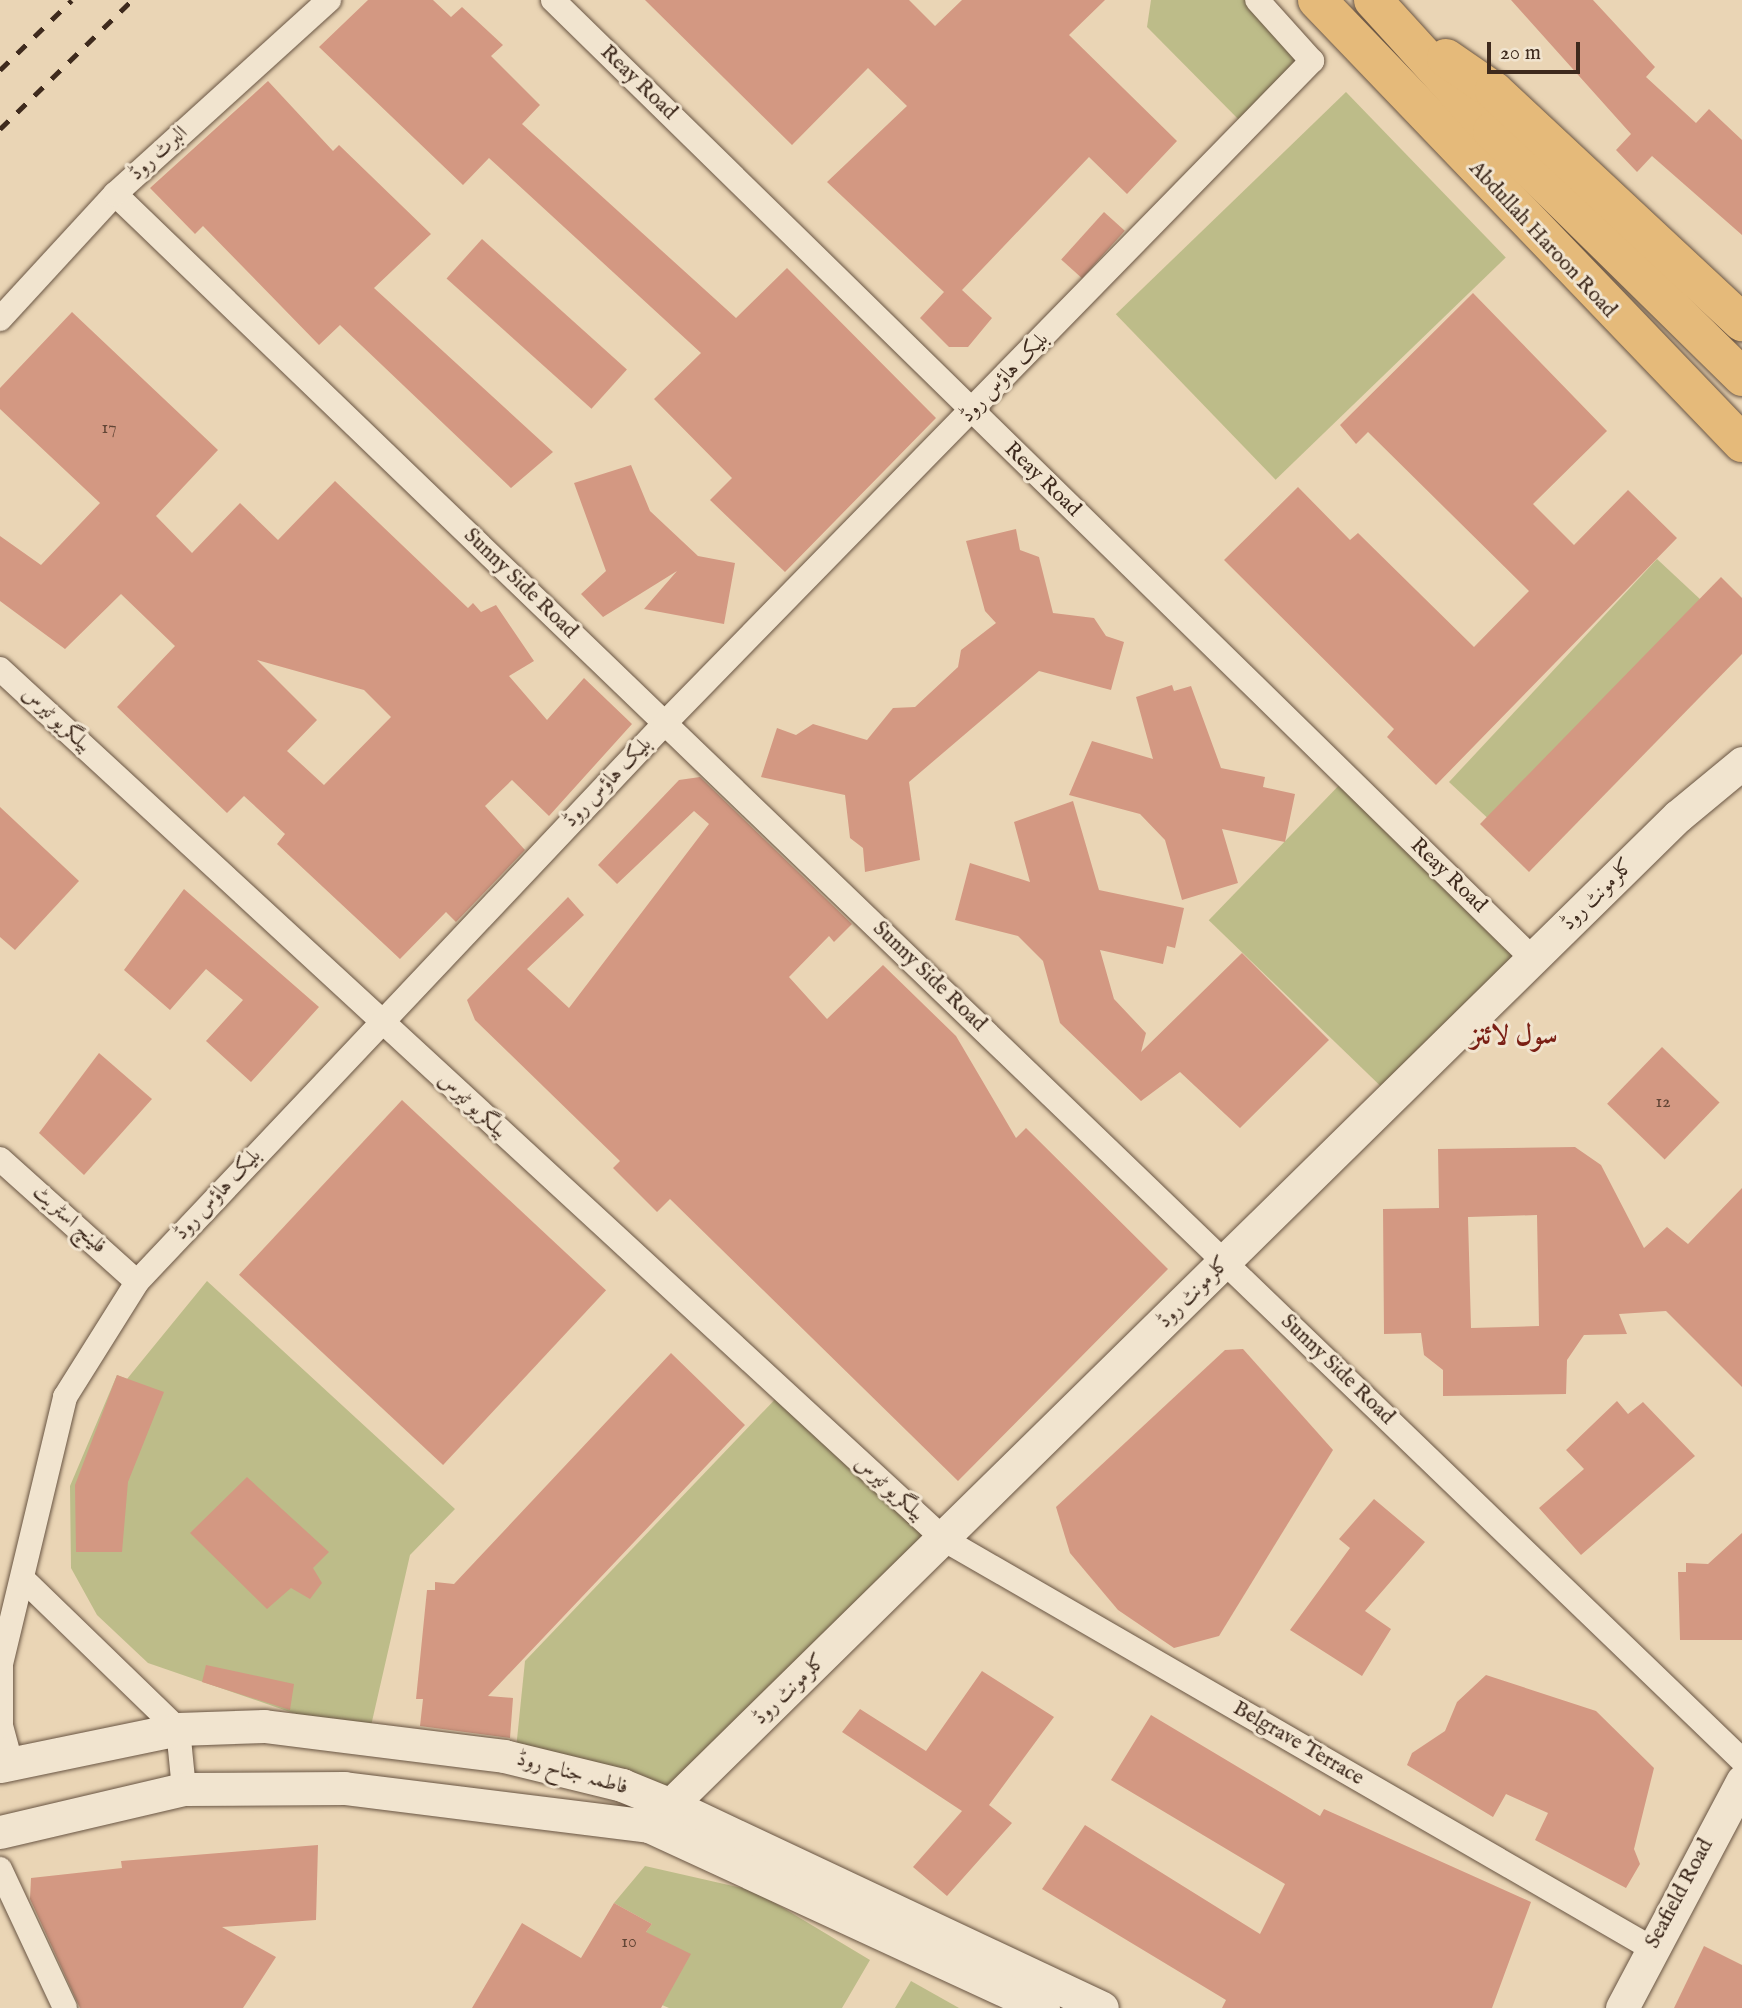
<!DOCTYPE html>
<meta charset="utf-8">
<style>
body{margin:0}
#map{position:relative;width:1742px;height:2008px;overflow:hidden;background:#ead5b5;font-family:"IM FELL English",Amiri,serif}
div>[style]{position:absolute}
[style*='--x']{left:calc(var(--x)*1px);top:calc(var(--y)*1px);width:calc(var(--w)*1px);rotate:calc(var(--a)*1deg)}
.green>*{inset:0;background:#bdbc89;transform-origin:0 0}
.building>*{inset:0;background:#d39882;transform-origin:0 0}
.roads{filter:drop-shadow(0 0 2px #695543) drop-shadow(0 0 2px #695543)}
.street>*{height:24px;margin:-12px;padding:0 12px;transform-origin:12px;border-radius:12px;background:#f1e4cf}
.secondary>*{height:33px;margin:-16.5px;padding:0 16.5px;transform-origin:16.5px;border-radius:16.5px;background:#f1e4cf}
.primary>*{height:38px;margin:-19px;padding:0 19px;transform-origin:19px;border-radius:19px;background:#e5ba7a}
.rail>*{height:5px;margin-top:-2.5px;transform-origin:0;background:repeating-linear-gradient(90deg,#3e2a1d 0 12px,transparent 0 24px)}
span{translate:-50% -50%;white-space:nowrap;text-align:center;line-height:1.15;-webkit-text-stroke:6px #f1e4cf;paint-order:stroke}
.number-label{font-size:18px;color:#634636}
.number-label span{-webkit-text-stroke-width:0}
.street-label{font-size:21px;color:#3e2a1d}
.district-label{font-size:28px;color:#7a1f14;font-weight:700}
.scale{position:absolute;left:1487px;top:42px;width:93px;height:32px;box-sizing:border-box;border:4px solid #3e2a1d;border-top:0;padding-left:9px;font-size:21px;line-height:24px;white-space:nowrap;color:#3e2a1d;-webkit-text-stroke:5px #f1e4cf;paint-order:stroke}
</style>
<div id="map">
<div class="green">
<div style="clip-path:polygon(1151px 0,1258px 0,1312px 61px,1247px 128px,1147px 27px)"></div>
<div style="left:1346px;top:92px;width:230px;height:320px;rotate:46deg"></div>
<div style="left:1657px;top:559px;width:59px;height:305px;rotate:43deg"></div>
<div style="left:1347px;top:777px;width:260px;height:199px;rotate:44deg"></div>
<div style="clip-path:polygon(207px 1281px,455px 1509px,410px 1555px,368px 1739px,148px 1663px,97px 1615px,71px 1568px,70px 1486px,117px 1375px,127px 1379px)"></div>
<div style="clip-path:polygon(782px 1392px,940px 1540px,671px 1805px,515px 1759px,525px 1661px)"></div>
<div style="clip-path:polygon(645px 1866px,755px 1891px,870px 1960px,842px 2008px,669px 2008px,662px 2005px,646px 1932px,652px 1924px,614px 1903px)"></div>
<div style="clip-path:polygon(911px 1981px,959px 2008px,895px 2008px)"></div>
</div>
<div class="building">
<div style="clip-path:polygon(368px 0,433px 0,451px 17px,462px 7px,503px 45px,491px 56px,540px 105px,522px 124px,736px 318px,787px 268px,936px 418px,785px 572px,710px 500px,732px 478px,654px 399px,701px 353px,489px 158px,463px 185px,319px 47px)"></div>
<div style="clip-path:polygon(645px 0,909px 0,935px 26px,962px 0,1105px 0,1069px 35px,1177px 141px,1127px 194px,1089px 157px,962px 290px,992px 318px,968px 347px,949px 347px,920px 318px,944px 292px,827px 182px,907px 106px,868px 68px,792px 145px)"></div>
<div style="clip-path:polygon(1511px 0,1593px 0,1655px 67px,1646px 77px,1696px 123px,1709px 109px,1742px 140px,1742px 235px,1652px 156px,1637px 172px,1616px 150px,1631px 134px)"></div>
<div style="clip-path:polygon(268px 81px,333px 151px,339px 145px,431px 234px,374px 288px,553px 452px,511px 488px,340px 325px,319px 345px,203px 226px,195px 234px,150px 188px)"></div>
<div style="left:1104px;top:212px;width:28px;height:64px;rotate:42deg"></div>
<div style="left:482px;top:239px;width:195px;height:53px;rotate:42deg"></div>
<div style="clip-path:polygon(1473px 293px,1607px 431px,1533px 504px,1574px 545px,1628px 490px,1677px 538px,1436px 785px,1387px 737px,1394px 729px,1224px 560px,1298px 487px,1350px 540px,1358px 533px,1474px 647px,1529px 591px,1368px 432px,1356px 444px,1340px 425px)"></div>
<div style="clip-path:polygon(evenodd,72px 312px,218px 450px,156px 516px,192px 553px,240px 503px,278px 540px,335px 481px,468px 608px,473px 603px,481px 612px,496px 605px,534px 661px,509px 676px,547px 720px,584px 678px,632px 724px,549px 816px,512px 780px,485px 806px,525px 850px,456px 922px,446px 912px,400px 959px,277px 844px,285px 834px,244px 796px,227px 813px,117px 707px,175px 646px,121px 594px,65px 649px,0 601px,0 536px,41px 565px,100px 503px,0 409px,0 388px,72px 312px,257px 660px,364px 690px,391px 717px,324px 785px,287px 751px,317px 720px,257px 660px)"></div>
<div style="clip-path:polygon(631px 465px,650px 511px,698px 556px,735px 563px,724px 624px,644px 609px,677px 571px,603px 617px,581px 594px,606px 571px,574px 483px)"></div>
<div style="clip-path:polygon(1016px 529px,1020px 550px,1039px 557px,1053px 613px,1094px 618px,1106px 636px,1124px 642px,1111px 690px,1039px 671px,909px 782px,920px 860px,865px 872px,863px 848px,850px 838px,845px 795px,761px 777px,777px 728px,796px 735px,813px 724px,867px 740px,893px 708px,915px 707px,958px 667px,961px 650px,996px 623px,985px 611px,966px 541px)"></div>
<div style="clip-path:polygon(1721px 577px,1742px 598px,1742px 654px,1529px 872px,1480px 824px)"></div>
<div style="clip-path:polygon(1172px 685px,1174px 691px,1191px 686px,1221px 768px,1265px 777px,1263px 787px,1295px 794px,1285px 842px,1222px 829px,1238px 883px,1182px 900px,1165px 840px,1140px 814px,1069px 795px,1092px 741px,1153px 759px,1136px 697px)"></div>
<div style="clip-path:polygon(700px 777px,852px 924px,834px 942px,829px 936px,789px 977px,827px 1019px,883px 965px,956px 1036px,1016px 1138px,1026px 1128px,1168px 1269px,958px 1481px,670px 1199px,657px 1212px,613px 1168px,620px 1161px,475px 1020px,467px 1000px,568px 897px,584px 915px,527px 969px,569px 1008px,709px 824px,694px 811px,617px 884px,598px 865px,679px 780px)"></div>
<div style="clip-path:polygon(1073px 801px,1099px 890px,1184px 908px,1175px 948px,1167px 946px,1163px 964px,1100px 950px,1114px 999px,1146px 1033px,1141px 1052px,1242px 953px,1329px 1040px,1240px 1128px,1180px 1072px,1141px 1101px,1060px 1023px,1043px 961px,1018px 936px,955px 920px,970px 863px,1030px 882px,1014px 822px)"></div>
<div style="clip-path:polygon(0 807px,79px 881px,15px 950px,0 937px)"></div>
<div style="clip-path:polygon(184px 889px,319px 1007px,251px 1082px,206px 1041px,243px 1000px,206px 969px,170px 1010px,124px 970px)"></div>
<div style="left:1662px;top:1047px;width:80px;height:79px;rotate:44deg"></div>
<div style="clip-path:polygon(99px 1053px,152px 1099px,84px 1175px,39px 1133px)"></div>
<div style="left:402px;top:1100px;width:279px;height:239px;rotate:43deg"></div>
<div style="clip-path:polygon(evenodd,1575px 1147px,1601px 1165px,1644px 1248px,1667px 1227px,1688px 1244px,1742px 1188px,1742px 1387px,1666px 1311px,1619px 1314px,1627px 1334px,1584px 1335px,1567px 1360px,1566px 1394px,1443px 1396px,1443px 1370px,1424px 1355px,1421px 1333px,1384px 1334px,1383px 1209px,1439px 1208px,1438px 1149px,1575px 1147px,1537px 1215px,1539px 1326px,1471px 1328px,1468px 1217px,1537px 1215px)"></div>
<div style="clip-path:polygon(1243px 1349px,1333px 1450px,1219px 1636px,1174px 1648px,1118px 1610px,1070px 1553px,1056px 1507px,1225px 1350px)"></div>
<div style="clip-path:polygon(671px 1353px,745px 1425px,488px 1696px,513px 1698px,510px 1738px,420px 1726px,423px 1699px,416px 1699px,427px 1590px,435px 1590px,435px 1582px,454px 1584px)"></div>
<div style="clip-path:polygon(117px 1375px,164px 1392px,128px 1482px,122px 1552px,76px 1552px,75px 1485px)"></div>
<div style="clip-path:polygon(1617px 1401px,1628px 1414px,1643px 1402px,1695px 1456px,1581px 1555px,1539px 1508px,1584px 1469px,1566px 1450px)"></div>
<div style="clip-path:polygon(247px 1477px,329px 1552px,313px 1568px,322px 1583px,310px 1599px,291px 1588px,267px 1609px,190px 1533px)"></div>
<div style="clip-path:polygon(1374px 1499px,1425px 1542px,1365px 1611px,1391px 1629px,1362px 1676px,1290px 1630px,1350px 1548px,1339px 1539px)"></div>
<div style="clip-path:polygon(1742px 1533px,1742px 1640px,1680px 1640px,1678px 1572px,1686px 1572px,1686px 1563px,1708px 1564px)"></div>
<div style="clip-path:polygon(206px 1665px,294px 1684px,290px 1710px,202px 1682px)"></div>
<div style="clip-path:polygon(982px 1671px,1054px 1717px,989px 1805px,1012px 1823px,947px 1896px,913px 1867px,962px 1811px,842px 1732px,860px 1709px,926px 1751px)"></div>
<div style="clip-path:polygon(1486px 1675px,1596px 1711px,1654px 1768px,1634px 1849px,1640px 1864px,1626px 1888px,1535px 1840px,1548px 1813px,1506px 1794px,1493px 1817px,1407px 1765px,1412px 1753px,1445px 1731px,1457px 1702px)"></div>
<div style="clip-path:polygon(1151px 1715px,1320px 1816px,1324px 1809px,1531px 1902px,1492px 2008px,1222px 2008px,1226px 2000px,1042px 1889px,1085px 1825px,1260px 1934px,1285px 1884px,1111px 1780px)"></div>
<div style="clip-path:polygon(318px 1845px,316px 1920px,222px 1927px,276px 1957px,243px 2008px,80px 2008px,30px 1899px,31px 1878px,122px 1868px,121px 1861px)"></div>
<div style="clip-path:polygon(614px 1903px,652px 1924px,646px 1932px,691px 1954px,661px 2008px,472px 2008px,522px 1923px,581px 1958px)"></div>
<div style="clip-path:polygon(1704px 1946px,1742px 1965px,1742px 2008px,1674px 2008px)"></div>
</div>
<div class="roads">
<div class="street">
<div style="--x:553;--y:0;--w:1371;--a:44.38"></div>
<div style="--x:115;--y:194;--w:2258;--a:43.91"></div>
<div style="--x:0;--y:319;--w:170;--a:-47.4"></div>
<div style="--x:115;--y:194;--w:289;--a:-42.2"></div>
<div style="--x:0;--y:669;--w:1285;--a:42.67"></div>
<div style="--x:945;--y:1540;--w:815;--a:30.02"></div>
<div style="--x:0;--y:1159;--w:184;--a:41.9"></div>
<div style="--x:24;--y:1580;--w:214;--a:44.1"></div>
<div style="--x:178;--y:1729;--w:60;--a:84.3"></div>
<div style="--x:11;--y:1763;--w:38;--a:-105"></div>
<div style="--x:1;--y:1726;--w:62;--a:-90"></div>
<div style="--x:1;--y:1664;--w:275;--a:-76.5"></div>
<div style="--x:65;--y:1397;--w:136;--a:-57.9"></div>
<div style="--x:137;--y:1282;--w:769;--a:-46.63"></div>
<div style="--x:665;--y:723;--w:926;--a:-45.66"></div>
<div style="--x:1312;--y:61;--w:82;--a:-132"></div>
<div style="--x:0;--y:1869;--w:153;--a:64.9"></div>
</div>
<div class="secondary">
<div style="--x:0;--y:1766;--w:182;--a:-11.7"></div>
<div style="--x:178;--y:1729;--w:86;--a:-2"></div>
<div style="--x:264;--y:1726;--w:242;--a:7.1"></div>
<div style="--x:504;--y:1756;--w:122;--a:13.8"></div>
<div style="--x:622;--y:1785;--w:53;--a:22.2"></div>
<div style="--x:671;--y:1805;--w:476;--a:25.2"></div>
<div style="--x:649;--y:1826;--w:1442;--a:-44.47"></div>
<div style="--x:1678;--y:816;--w:83;--a:-39.6"></div>
<div style="--x:0;--y:1832;--w:189;--a:-13.2"></div>
<div style="--x:184;--y:1789;--w:160;--a:-0.4"></div>
<div style="--x:344;--y:1788;--w:307;--a:7.1"></div>
<div style="--x:649;--y:1826;--w:434;--a:24.8"></div>
<div style="--x:1622;--y:2008;--w:257;--a:-62.1"></div>
</div>
<div class="primary">
<div style="--x:1317;--y:0;--w:614;--a:46.19"></div>
<div style="--x:1373;--y:0;--w:177;--a:47.7"></div>
<div style="--x:1492;--y:131;--w:351;--a:44.5"></div>
<div style="--x:1446;--y:58;--w:58;--a:34.5"></div>
<div style="--x:1494;--y:91;--w:339;--a:43"></div>
</div>
</div>
<div class="rail">
<div style="--x:0;--y:70;--w:100;--a:-44.2"></div>
<div style="--x:0;--y:129;--w:185;--a:-44.3"></div>
</div>
<div class="number-label">
<span style="left:109px;top:429px">17</span>
<span style="left:1663px;top:1103px">12</span>
<span style="left:629px;top:1943px">10</span>
</div>
<div class="street-label">
<span style="left:638px;top:83px;rotate:44deg">Reay Road</span>
<span style="left:159px;top:154px;rotate:-42deg">البرٹ روڈ</span>
<span style="left:1542px;top:240px;rotate:47deg">Abdullah Haroon Road</span>
<span style="left:1005px;top:378px;rotate:-46deg">بلیک ہاؤس روڈ</span>
<span style="left:1042px;top:480px;rotate:44deg">Reay Road</span>
<span style="left:520px;top:584px;rotate:44deg">Sunny Side Road</span>
<span style="left:56px;top:720px;rotate:43deg">بیلگریو ٹیرس</span>
<span style="left:608px;top:783px;rotate:-46deg">بلیک ہاؤس روڈ</span>
<span style="left:1448px;top:876px;rotate:44deg">Reay Road</span>
<span style="left:1598px;top:895px;rotate:-45deg">کلرمونٹ روڈ</span>
<span style="left:929px;top:977px;rotate:44deg">Sunny Side Road</span>
<span style="left:472px;top:1106px;rotate:43deg">بیلگریو ٹیرس</span>
<span style="left:218px;top:1195px;rotate:-47deg">بلیک ہاؤس روڈ</span>
<span style="left:69px;top:1220px;rotate:42deg">فلینچ اسٹریٹ</span>
<span style="left:1194px;top:1293px;rotate:-45deg">کلرمونٹ روڈ</span>
<span style="left:1337px;top:1370px;rotate:44deg">Sunny Side Road</span>
<span style="left:889px;top:1489px;rotate:42deg">بیلگریو ٹیرس</span>
<span style="left:790px;top:1690px;rotate:-44deg">کلرمونٹ روڈ</span>
<span style="left:1298px;top:1744px;rotate:30deg">Belgrave Terrace</span>
<span style="left:572px;top:1774px;rotate:15deg">فاطمہ جناح روڈ</span>
<span style="left:1680px;top:1894px;rotate:-62deg">Seafield Road</span>
</div>
<div class="district-label">
<span style="left:1514px;top:1037px">سول لائنز</span>
</div>
<div class="scale">20 m</div>
</div>
